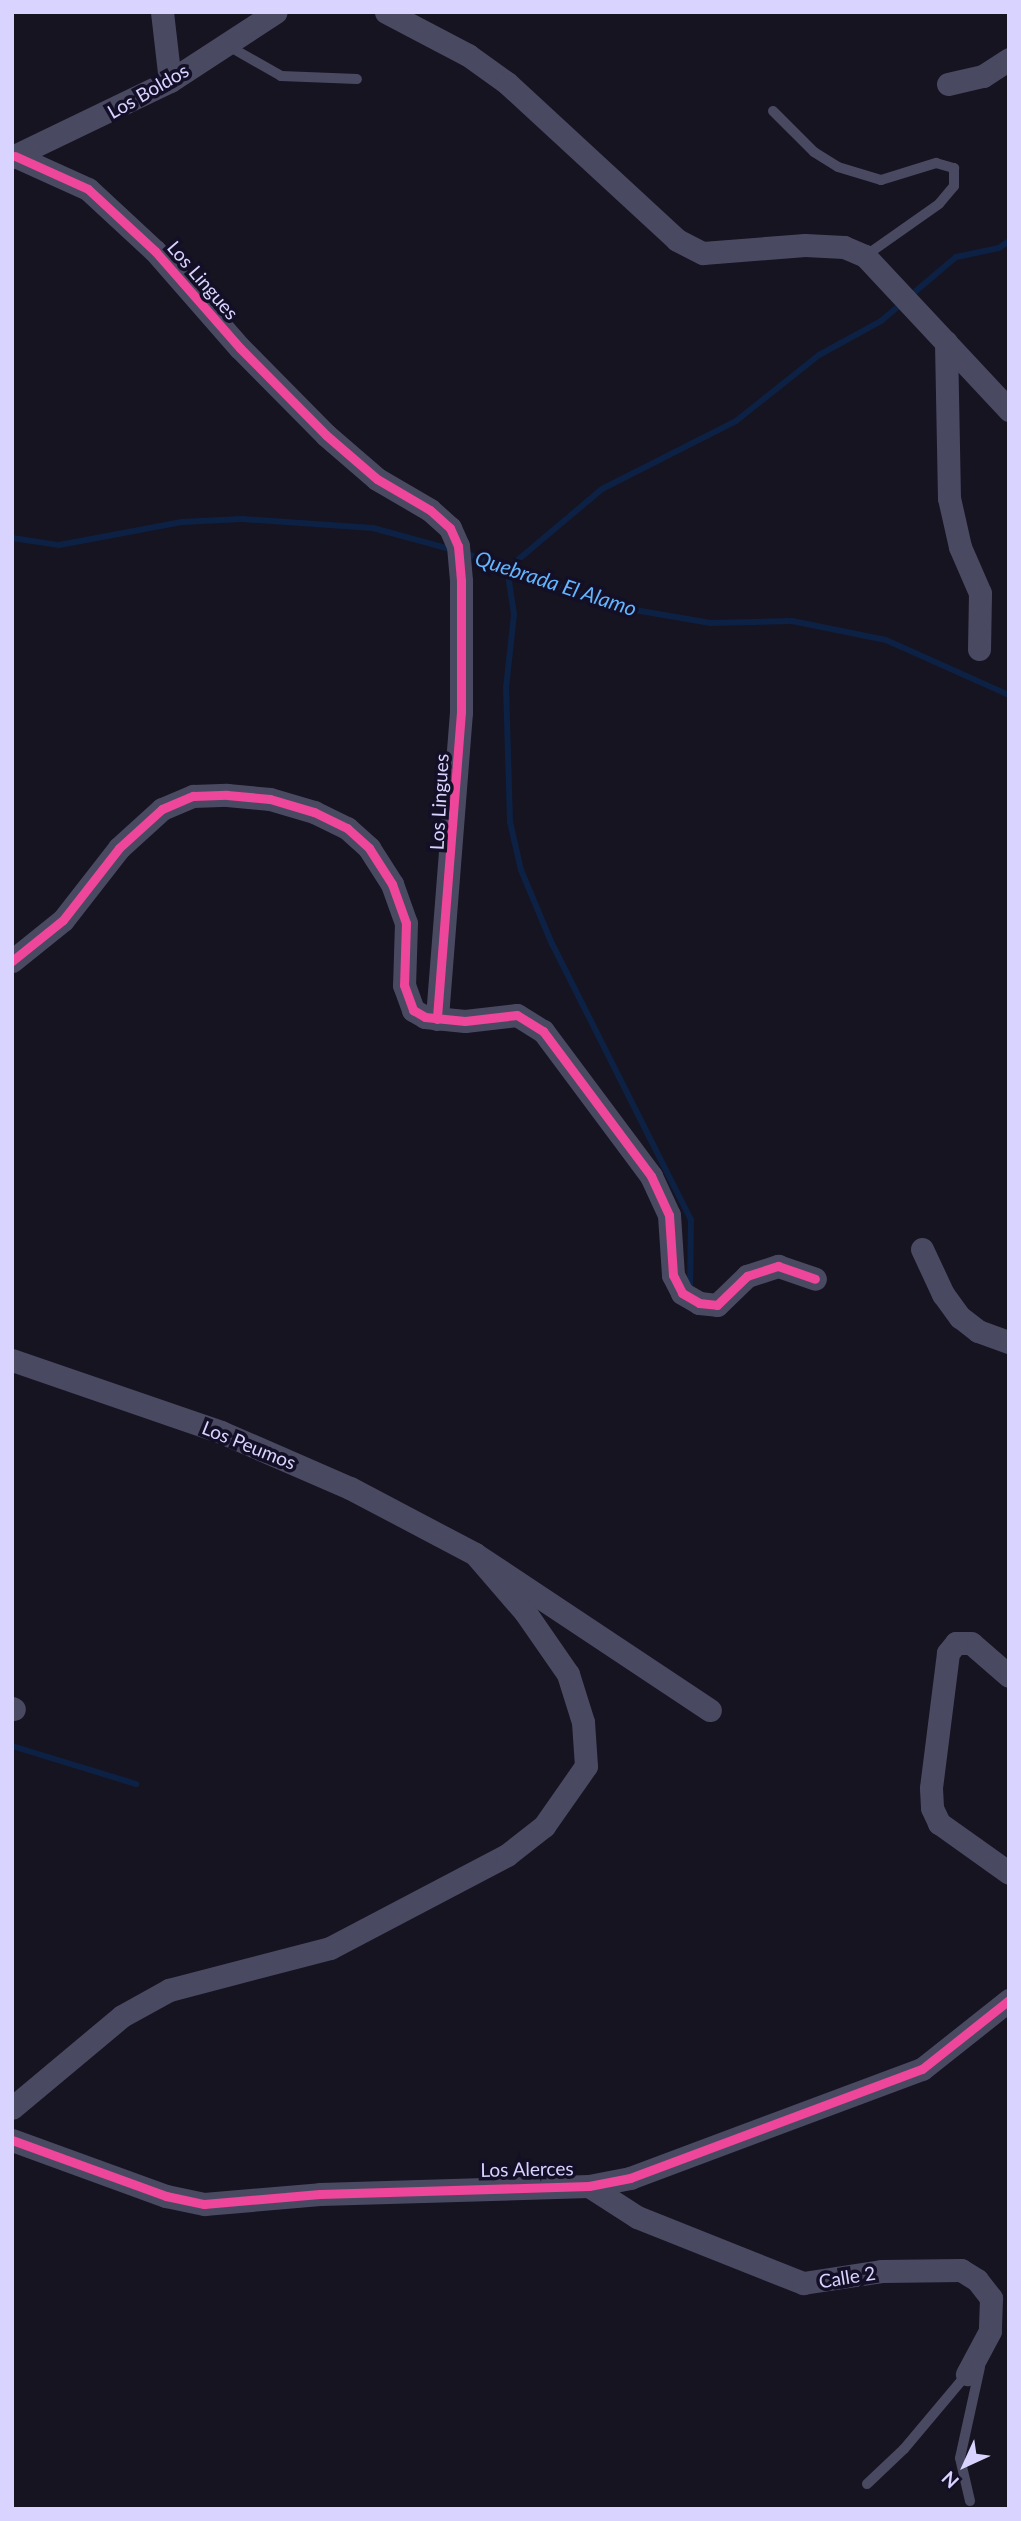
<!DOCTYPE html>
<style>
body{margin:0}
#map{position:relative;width:1021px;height:2521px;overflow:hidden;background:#161421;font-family:Lato,sans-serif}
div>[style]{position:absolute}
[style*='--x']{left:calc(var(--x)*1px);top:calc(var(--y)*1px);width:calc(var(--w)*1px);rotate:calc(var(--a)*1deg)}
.stream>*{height:6px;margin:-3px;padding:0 3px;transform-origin:3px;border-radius:3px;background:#0d2144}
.service>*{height:10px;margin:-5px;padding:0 5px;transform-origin:5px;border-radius:5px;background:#4a4962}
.minor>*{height:23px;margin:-11.5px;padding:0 11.5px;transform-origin:11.5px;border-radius:11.5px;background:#4a4962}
.cycleway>*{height:9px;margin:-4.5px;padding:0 4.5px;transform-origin:4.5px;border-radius:4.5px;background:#ed469a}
span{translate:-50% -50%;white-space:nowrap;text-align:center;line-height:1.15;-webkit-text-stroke:7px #130f26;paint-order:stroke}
.street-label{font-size:19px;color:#d9d4ff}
.water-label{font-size:21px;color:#62b6ff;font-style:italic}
.frame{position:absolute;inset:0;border:14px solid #d9d4ff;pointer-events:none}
.north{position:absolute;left:930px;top:2430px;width:70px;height:70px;-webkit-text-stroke:5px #130f26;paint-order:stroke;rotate:225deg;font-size:19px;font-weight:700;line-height:28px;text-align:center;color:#d9d4ff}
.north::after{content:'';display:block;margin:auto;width:24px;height:32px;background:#d9d4ff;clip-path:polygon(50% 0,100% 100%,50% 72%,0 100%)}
</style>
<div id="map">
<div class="stream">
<div style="--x:910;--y:296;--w:60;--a:-40.3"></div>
<div style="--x:956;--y:257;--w:44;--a:-11.8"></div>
<div style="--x:999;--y:248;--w:12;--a:-35"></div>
<div style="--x:12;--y:538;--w:48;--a:8.5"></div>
<div style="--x:59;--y:545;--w:125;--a:-10.6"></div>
<div style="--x:182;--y:522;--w:60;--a:-2.9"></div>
<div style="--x:242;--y:519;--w:131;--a:3.9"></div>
<div style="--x:373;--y:528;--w:84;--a:15.2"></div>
<div style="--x:465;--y:553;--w:161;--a:19.6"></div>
<div style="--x:617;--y:607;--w:95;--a:9.7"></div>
<div style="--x:711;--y:623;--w:81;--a:-1.4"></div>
<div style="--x:792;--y:621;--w:96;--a:11.4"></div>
<div style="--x:886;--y:640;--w:135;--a:24.1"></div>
<div style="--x:690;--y:1290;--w:70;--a:-89.2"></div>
<div style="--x:691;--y:1220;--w:309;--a:-116.7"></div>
<div style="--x:552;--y:944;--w:80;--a:-112.7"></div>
<div style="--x:521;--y:870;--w:49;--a:-102.9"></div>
<div style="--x:510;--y:822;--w:134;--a:-91.7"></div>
<div style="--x:506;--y:688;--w:74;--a:-83.8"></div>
<div style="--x:514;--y:614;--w:46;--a:-98.8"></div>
<div style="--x:507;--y:569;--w:124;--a:-40.1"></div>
<div style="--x:602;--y:489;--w:150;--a:-26.9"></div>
<div style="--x:736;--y:421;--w:106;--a:-38.5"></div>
<div style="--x:819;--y:355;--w:71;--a:-28.7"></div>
<div style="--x:881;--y:321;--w:26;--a:-40"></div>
<div style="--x:12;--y:1746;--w:130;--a:17"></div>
</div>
<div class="service">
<div style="--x:225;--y:44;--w:64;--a:29.7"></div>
<div style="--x:281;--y:76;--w:76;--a:2.3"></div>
<div style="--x:773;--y:111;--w:58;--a:45"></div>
<div style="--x:814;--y:152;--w:28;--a:32"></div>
<div style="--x:838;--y:167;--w:45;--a:16.8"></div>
<div style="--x:881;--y:180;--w:58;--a:-17.2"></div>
<div style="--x:936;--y:163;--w:19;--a:16"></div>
<div style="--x:954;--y:168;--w:18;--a:90"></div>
<div style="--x:954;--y:186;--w:23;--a:130"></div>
<div style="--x:939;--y:204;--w:90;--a:144.9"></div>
<div style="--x:867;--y:2484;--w:51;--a:-43.4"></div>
<div style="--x:904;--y:2449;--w:98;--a:-50"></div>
<div style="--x:970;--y:2501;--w:44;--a:-103.1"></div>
<div style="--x:960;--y:2458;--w:93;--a:-77.6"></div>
</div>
<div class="minor">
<div style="--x:162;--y:12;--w:69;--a:83.4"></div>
<div style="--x:386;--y:12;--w:93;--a:27.7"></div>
<div style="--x:468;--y:55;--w:48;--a:35.7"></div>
<div style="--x:507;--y:83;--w:231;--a:42.7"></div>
<div style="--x:677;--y:240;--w:29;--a:27"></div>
<div style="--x:703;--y:253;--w:102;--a:-4.5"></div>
<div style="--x:805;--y:245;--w:39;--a:3"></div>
<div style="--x:844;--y:247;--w:23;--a:23"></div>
<div style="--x:865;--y:256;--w:211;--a:46.9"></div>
<div style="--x:948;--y:84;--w:36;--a:-13"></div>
<div style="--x:983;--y:76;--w:31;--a:-33"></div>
<div style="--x:15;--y:156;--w:80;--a:24.3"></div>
<div style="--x:88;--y:189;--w:91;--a:42.8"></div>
<div style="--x:155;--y:251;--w:129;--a:48.8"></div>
<div style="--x:240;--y:348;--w:122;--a:45.3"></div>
<div style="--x:326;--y:435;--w:67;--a:40.8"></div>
<div style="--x:377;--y:479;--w:61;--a:30.3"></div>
<div style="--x:430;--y:510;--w:27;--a:42"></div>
<div style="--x:450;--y:528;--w:20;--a:66"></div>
<div style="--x:458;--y:546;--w:35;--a:85"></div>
<div style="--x:461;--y:581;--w:131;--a:90"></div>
<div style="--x:461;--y:712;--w:308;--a:94.5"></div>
<div style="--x:12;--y:157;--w:175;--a:-25.7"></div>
<div style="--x:170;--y:81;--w:126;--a:-33.1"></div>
<div style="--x:946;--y:342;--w:156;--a:88.9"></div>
<div style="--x:949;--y:498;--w:50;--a:77.3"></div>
<div style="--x:960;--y:547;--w:50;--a:66.5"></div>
<div style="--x:980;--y:593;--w:56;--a:91"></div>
<div style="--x:12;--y:961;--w:65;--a:-38.8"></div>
<div style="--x:63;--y:920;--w:91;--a:-52.1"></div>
<div style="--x:119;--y:848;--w:58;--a:-42.2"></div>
<div style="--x:162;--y:809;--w:34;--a:-23"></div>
<div style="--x:193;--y:796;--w:34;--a:-2"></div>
<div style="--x:227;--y:795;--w:43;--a:5.3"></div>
<div style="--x:270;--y:799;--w:46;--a:16.5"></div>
<div style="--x:314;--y:812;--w:37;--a:26"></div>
<div style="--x:347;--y:828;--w:30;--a:42"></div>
<div style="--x:369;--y:848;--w:43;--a:57.4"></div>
<div style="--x:392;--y:884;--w:41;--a:70.3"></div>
<div style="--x:406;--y:923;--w:62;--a:91.8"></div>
<div style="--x:404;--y:985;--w:27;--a:70"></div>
<div style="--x:413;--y:1010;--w:14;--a:30"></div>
<div style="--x:425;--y:1017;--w:40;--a:5.7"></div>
<div style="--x:465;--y:1021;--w:52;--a:-6.6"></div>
<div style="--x:517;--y:1015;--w:31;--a:32"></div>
<div style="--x:543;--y:1031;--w:181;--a:53.3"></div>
<div style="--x:651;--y:1176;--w:43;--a:65.2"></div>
<div style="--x:669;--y:1215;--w:60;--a:86.2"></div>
<div style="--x:673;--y:1275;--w:20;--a:63"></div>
<div style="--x:682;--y:1293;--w:20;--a:30"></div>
<div style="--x:699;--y:1303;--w:18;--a:6"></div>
<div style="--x:717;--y:1305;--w:42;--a:-44"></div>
<div style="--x:747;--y:1276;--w:33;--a:-18"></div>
<div style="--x:778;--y:1266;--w:39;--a:19"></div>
<div style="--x:922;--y:1249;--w:50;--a:65"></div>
<div style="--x:943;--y:1294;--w:29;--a:54"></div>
<div style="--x:960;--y:1317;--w:23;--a:38"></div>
<div style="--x:978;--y:1331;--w:33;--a:20"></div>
<div style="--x:12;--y:1360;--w:221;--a:19"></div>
<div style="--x:221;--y:1432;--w:141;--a:23.5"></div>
<div style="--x:350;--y:1488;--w:141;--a:27.8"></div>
<div style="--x:475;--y:1554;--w:282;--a:33.6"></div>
<div style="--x:1009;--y:1676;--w:50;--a:-139"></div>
<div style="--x:971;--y:1643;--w:15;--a:180"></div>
<div style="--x:956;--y:1643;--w:13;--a:129"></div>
<div style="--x:948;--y:1653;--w:136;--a:97.2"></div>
<div style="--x:931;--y:1788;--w:20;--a:87"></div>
<div style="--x:932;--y:1808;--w:17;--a:65"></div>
<div style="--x:939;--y:1823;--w:86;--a:35.5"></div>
<div style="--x:12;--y:1708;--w:2;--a:27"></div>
<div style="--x:12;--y:2108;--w:143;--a:-39.9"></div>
<div style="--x:122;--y:2016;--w:54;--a:-29"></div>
<div style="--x:169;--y:1990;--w:166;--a:-14.6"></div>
<div style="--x:330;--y:1948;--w:200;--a:-27.7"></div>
<div style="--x:507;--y:1855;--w:47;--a:-38.1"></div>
<div style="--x:544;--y:1826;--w:73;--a:-55"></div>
<div style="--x:586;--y:1766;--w:44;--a:-93.9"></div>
<div style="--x:583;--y:1722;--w:50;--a:-107.4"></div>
<div style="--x:568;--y:1674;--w:75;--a:-124.7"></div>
<div style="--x:525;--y:1612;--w:77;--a:-130.8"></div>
<div style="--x:12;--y:2140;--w:164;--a:20"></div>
<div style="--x:166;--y:2196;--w:39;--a:12"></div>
<div style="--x:204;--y:2204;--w:116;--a:-4.9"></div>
<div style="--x:320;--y:2194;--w:269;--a:-1.7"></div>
<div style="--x:589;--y:2186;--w:42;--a:-11"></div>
<div style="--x:630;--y:2178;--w:312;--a:-20.5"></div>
<div style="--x:922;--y:2069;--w:111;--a:-38.4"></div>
<div style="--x:589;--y:2186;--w:57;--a:32.9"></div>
<div style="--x:637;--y:2217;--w:179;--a:21.7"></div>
<div style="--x:803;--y:2283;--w:79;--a:-8.7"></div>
<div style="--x:881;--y:2271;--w:80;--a:-0.7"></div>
<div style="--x:961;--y:2270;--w:19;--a:32"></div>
<div style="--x:977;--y:2280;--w:23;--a:52"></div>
<div style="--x:991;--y:2298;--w:33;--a:92"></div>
<div style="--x:990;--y:2331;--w:49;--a:118.1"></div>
</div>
<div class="cycleway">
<div style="--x:15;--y:156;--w:80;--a:24.3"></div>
<div style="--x:88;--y:189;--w:91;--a:42.8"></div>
<div style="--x:155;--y:251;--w:129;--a:48.8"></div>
<div style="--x:240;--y:348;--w:122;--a:45.3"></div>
<div style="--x:326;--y:435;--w:67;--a:40.8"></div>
<div style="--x:377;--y:479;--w:61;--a:30.3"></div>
<div style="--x:430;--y:510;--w:27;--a:42"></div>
<div style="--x:450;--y:528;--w:20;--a:66"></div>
<div style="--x:458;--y:546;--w:35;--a:85"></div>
<div style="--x:461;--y:581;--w:131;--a:90"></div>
<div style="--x:461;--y:712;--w:308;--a:94.5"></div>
<div style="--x:12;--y:961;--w:65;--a:-38.8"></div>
<div style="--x:63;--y:920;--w:91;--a:-52.1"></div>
<div style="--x:119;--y:848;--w:58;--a:-42.2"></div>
<div style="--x:162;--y:809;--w:34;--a:-23"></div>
<div style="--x:193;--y:796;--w:34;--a:-2"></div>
<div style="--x:227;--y:795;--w:43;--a:5.3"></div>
<div style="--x:270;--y:799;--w:46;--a:16.5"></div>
<div style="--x:314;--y:812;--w:37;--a:26"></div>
<div style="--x:347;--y:828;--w:30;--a:42"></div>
<div style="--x:369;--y:848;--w:43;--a:57.4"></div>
<div style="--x:392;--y:884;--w:41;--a:70.3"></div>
<div style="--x:406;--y:923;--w:62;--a:91.8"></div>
<div style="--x:404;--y:985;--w:27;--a:70"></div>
<div style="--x:413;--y:1010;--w:14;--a:30"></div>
<div style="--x:425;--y:1017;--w:40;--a:5.7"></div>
<div style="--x:465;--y:1021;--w:52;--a:-6.6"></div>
<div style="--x:517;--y:1015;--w:31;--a:32"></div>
<div style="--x:543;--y:1031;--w:181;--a:53.3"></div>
<div style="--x:651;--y:1176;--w:43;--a:65.2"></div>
<div style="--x:669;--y:1215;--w:60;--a:86.2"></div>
<div style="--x:673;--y:1275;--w:20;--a:63"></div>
<div style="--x:682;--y:1293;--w:20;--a:30"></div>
<div style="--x:699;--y:1303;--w:18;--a:6"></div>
<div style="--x:717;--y:1305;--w:42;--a:-44"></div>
<div style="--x:747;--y:1276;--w:33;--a:-18"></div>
<div style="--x:778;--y:1266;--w:39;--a:19"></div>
<div style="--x:12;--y:2140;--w:164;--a:20"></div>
<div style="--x:166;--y:2196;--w:39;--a:12"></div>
<div style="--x:204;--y:2204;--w:116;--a:-4.9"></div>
<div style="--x:320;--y:2194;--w:269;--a:-1.7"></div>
<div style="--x:589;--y:2186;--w:42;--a:-11"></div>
<div style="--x:630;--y:2178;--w:312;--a:-20.5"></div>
<div style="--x:922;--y:2069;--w:111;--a:-38.4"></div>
</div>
<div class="street-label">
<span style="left:148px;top:91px;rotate:-30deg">Los Boldos</span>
<span style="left:203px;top:280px;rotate:49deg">Los Lingues</span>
<span style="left:439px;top:802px;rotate:-87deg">Los Lingues</span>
<span style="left:249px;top:1445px;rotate:22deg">Los Peumos</span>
<span style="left:527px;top:2169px;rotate:-1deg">Los Alerces</span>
<span style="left:847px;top:2277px;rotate:-9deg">Calle 2</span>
</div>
<div class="water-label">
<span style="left:556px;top:583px;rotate:18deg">Quebrada El Alamo</span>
</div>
<div class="frame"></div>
<div class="north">N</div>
</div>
